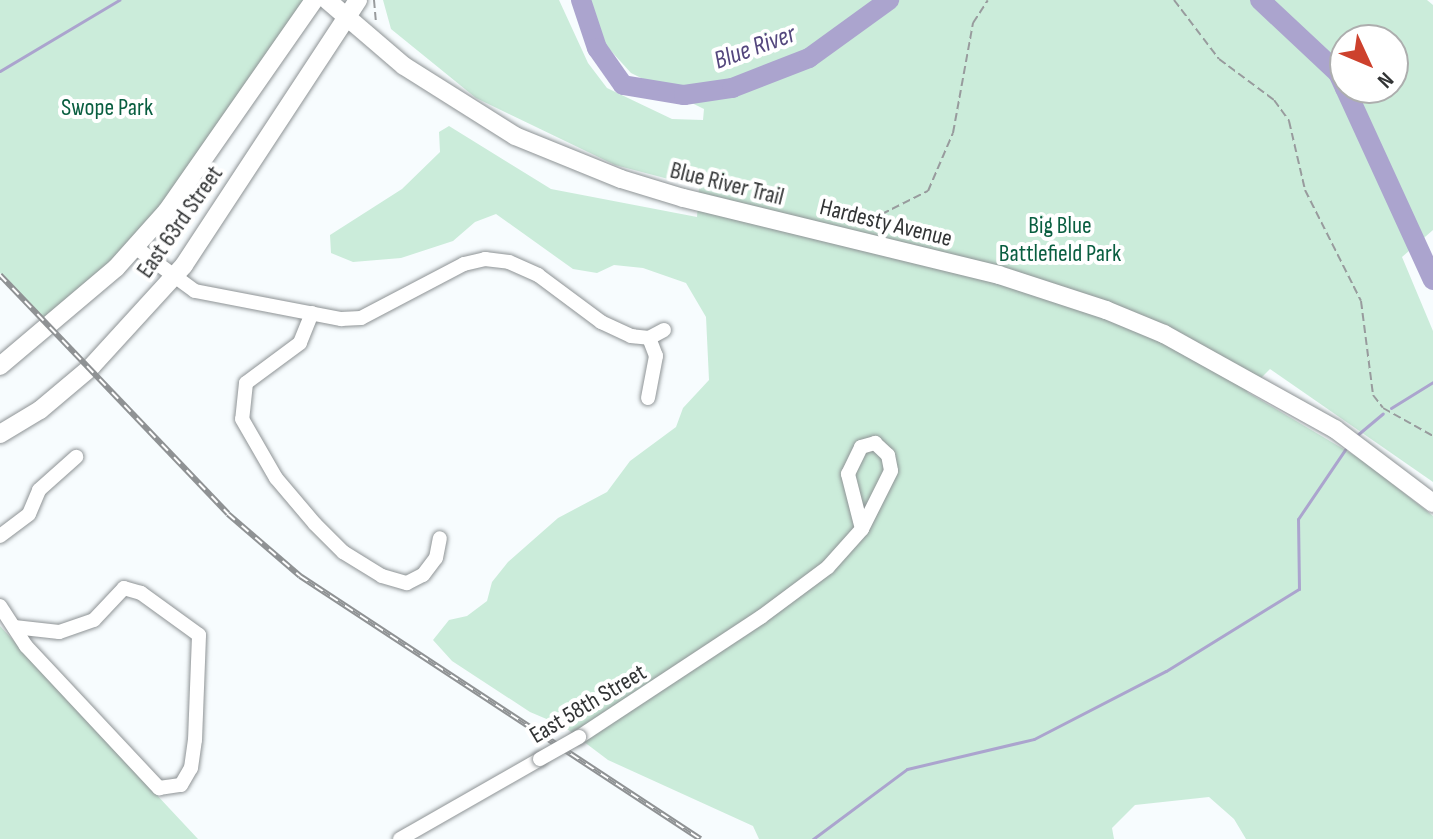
<!DOCTYPE html>
<style>
body{margin:0}
#map{position:relative;width:1433px;height:839px;overflow:hidden;background:#f7fcfe;font-family:"Sofia Sans Condensed",sans-serif}
div>[style]{position:absolute}
[style*='--x']{left:calc(var(--x)*1px);top:calc(var(--y)*1px);width:calc(var(--w)*1px);rotate:calc(var(--a)*1deg)}
.green>*{inset:0;background:#cbecda}
.stream>*{height:3px;margin:-1.5px;padding:0 1.5px;transform-origin:1.5px;border-radius:1.5px;background:#aba4ce}
.river>*{height:20px;margin:-10px;padding:0 10px;transform-origin:10px;border-radius:10px;background:#aba4ce}
.path>*{height:2px;margin-top:-1px;transform-origin:0;background:repeating-linear-gradient(90deg,#989b9d 0 8px,transparent 0 12px)}
.roads{filter:drop-shadow(0 0 2px #8e9395) drop-shadow(0 0 2px #8e9395)}
.minor>*{height:14px;margin:-7px;padding:0 7px;transform-origin:7px;border-radius:7px;background:#fff}
.major>*{height:18px;margin:-9px;padding:0 9px;transform-origin:9px;border-radius:9px;background:#fff}
.rail>*{height:6px;margin-top:-3px;transform-origin:0;background:repeating-linear-gradient(90deg,#fff 0 9px,#8f9294 0 18px);box-sizing:border-box;border-block:2px solid #8f9294}
.bridges{filter:drop-shadow(0 0 2px #8e9395) drop-shadow(0 0 2px #8e9395)}
.minor-bridge>*{height:14px;margin:-7px;padding:0 7px;transform-origin:7px;border-radius:7px;background:#fff}
span{translate:-50% -50%;white-space:nowrap;text-align:center;line-height:1.15;-webkit-text-stroke:8px #fff;paint-order:stroke}
.park-label{font-size:24px;color:#095e40}
.street-label{font-size:24px;color:#323435}
.water-label{font-size:26px;color:#53467d;font-style:italic}
.north{position:absolute;left:1329px;top:24px;width:80px;height:80px;box-sizing:border-box;background:#fff;border:2px solid #adaeae;border-radius:50%;rotate:134deg;font-size:22px;font-weight:700;line-height:32px;text-align:center;color:#323435}
.north::after{content:'';display:block;margin:auto;width:28px;height:36px;background:#cd412d;clip-path:polygon(50% 0,100% 100%,50% 72%,0 100%)}
</style>
<div id="map">
<div class="green">
<div style="clip-path:polygon(0 0,313px 0,167px 211px,53px 327px,0 273px)"></div>
<div style="clip-path:polygon(evenodd,383px 0,559px 0,588px 63px,607px 88px,672px 119px,703px 120px,704px 109px,631px 73px,581px 18px,578px 0,1427px 0,1433px 5px,1433px 230px,1402px 257px,1433px 331px,1433px 482px,1270px 369px,1247px 392px,1362px 460px,1433px 516px,1433px 839px,1246px 839px,1234px 819px,1209px 797px,1135px 805px,1112px 828px,1114px 839px,759px 839px,753px 826px,608px 760px,563px 726px,530px 712px,452px 661px,433px 640px,449px 620px,467px 616px,487px 601px,492px 582px,508px 562px,558px 518px,607px 492px,630px 461px,676px 427px,683px 408px,709px 380px,706px 317px,686px 283px,643px 268px,614px 265px,597px 273px,573px 269px,496px 214px,475px 222px,453px 241px,401px 258px,353px 262px,331px 253px,330px 235px,402px 189px,440px 152px,439px 132px,449px 126px,551px 189px,697px 217px,699px 187px,615px 165px,476px 98px,391px 29px,383px 0,1345px 40px,1393px 40px,1393px 88px,1345px 88px,1345px 40px)"></div>
<div style="clip-path:polygon(0 626px,169px 808px,198px 839px,0 839px)"></div>
</div>
<div class="stream">
<div style="--x:0;--y:71;--w:139;--a:-30.8"></div>
<div style="--x:1391;--y:408;--w:49;--a:-31.8"></div>
<div style="--x:1356;--y:436;--w:35;--a:-40"></div>
<div style="--x:813;--y:839;--w:117;--a:-36.7"></div>
<div style="--x:907;--y:769;--w:130;--a:-13.3"></div>
<div style="--x:1034;--y:739;--w:148;--a:-27.3"></div>
<div style="--x:1166;--y:671;--w:156;--a:-31.7"></div>
<div style="--x:1299;--y:589;--w:70;--a:-90.8"></div>
<div style="--x:1298;--y:519;--w:86;--a:-55.9"></div>
</div>
<div class="river">
<div style="--x:581;--y:0;--w:51;--a:71.6"></div>
<div style="--x:597;--y:48;--w:45;--a:54.9"></div>
<div style="--x:623;--y:85;--w:62;--a:9.3"></div>
<div style="--x:684;--y:95;--w:49;--a:-8.3"></div>
<div style="--x:732;--y:88;--w:83;--a:-21.3"></div>
<div style="--x:809;--y:58;--w:99;--a:-35.9"></div>
<div style="--x:1260;--y:0;--w:107;--a:43.1"></div>
<div style="--x:1338;--y:73;--w:17;--a:65"></div>
<div style="--x:1345;--y:88;--w:211;--a:65.4"></div>
</div>
<div class="path">
<div style="--x:374;--y:0;--w:21;--a:85"></div>
<div style="--x:1174;--y:0;--w:74;--a:52.7"></div>
<div style="--x:1219;--y:59;--w:69;--a:36.7"></div>
<div style="--x:1274;--y:100;--w:26;--a:54"></div>
<div style="--x:1289;--y:121;--w:71;--a:76.9"></div>
<div style="--x:1305;--y:190;--w:124;--a:63.2"></div>
<div style="--x:1361;--y:301;--w:95;--a:82.7"></div>
<div style="--x:1373;--y:395;--w:16;--a:52"></div>
<div style="--x:1383;--y:408;--w:57;--a:29.2"></div>
<div style="--x:860;--y:225;--w:76;--a:-26.6"></div>
<div style="--x:928;--y:191;--w:63;--a:-66.7"></div>
<div style="--x:953;--y:133;--w:112;--a:-79.7"></div>
<div style="--x:973;--y:23;--w:27;--a:-57"></div>
</div>
<div class="roads">
<div class="minor">
<div style="--x:135;--y:247;--w:74;--a:36.3"></div>
<div style="--x:195;--y:291;--w:149;--a:10.9"></div>
<div style="--x:341;--y:319;--w:20;--a:-3"></div>
<div style="--x:361;--y:318;--w:116;--a:-27.7"></div>
<div style="--x:464;--y:264;--w:22;--a:-13"></div>
<div style="--x:485;--y:259;--w:24;--a:7"></div>
<div style="--x:509;--y:262;--w:32;--a:24"></div>
<div style="--x:538;--y:275;--w:79;--a:36.7"></div>
<div style="--x:601;--y:322;--w:33;--a:25"></div>
<div style="--x:631;--y:336;--w:18;--a:6"></div>
<div style="--x:649;--y:338;--w:17;--a:-28"></div>
<div style="--x:312;--y:313;--w:32;--a:112"></div>
<div style="--x:300;--y:343;--w:67;--a:143.5"></div>
<div style="--x:246;--y:383;--w:36;--a:96"></div>
<div style="--x:242;--y:419;--w:68;--a:60"></div>
<div style="--x:276;--y:478;--w:60;--a:49.7"></div>
<div style="--x:315;--y:524;--w:40;--a:45"></div>
<div style="--x:343;--y:552;--w:46;--a:31.6"></div>
<div style="--x:382;--y:576;--w:26;--a:16"></div>
<div style="--x:407;--y:583;--w:18;--a:-27"></div>
<div style="--x:423;--y:575;--w:21;--a:-53"></div>
<div style="--x:436;--y:558;--w:20;--a:-79"></div>
<div style="--x:648;--y:398;--w:43;--a:-79.2"></div>
<div style="--x:656;--y:356;--w:19;--a:-111"></div>
<div style="--x:875;--y:443;--w:18;--a:43"></div>
<div style="--x:888;--y:455;--w:16;--a:79"></div>
<div style="--x:891;--y:471;--w:65;--a:116.6"></div>
<div style="--x:862;--y:529;--w:57;--a:-104.3"></div>
<div style="--x:848;--y:474;--w:30;--a:-64"></div>
<div style="--x:861;--y:447;--w:15;--a:-16"></div>
<div style="--x:0;--y:536;--w:36;--a:-37"></div>
<div style="--x:29;--y:514;--w:26;--a:-67"></div>
<div style="--x:39;--y:490;--w:50;--a:-41.7"></div>
<div style="--x:0;--y:606;--w:48;--a:57"></div>
<div style="--x:26;--y:646;--w:195;--a:46.9"></div>
<div style="--x:159;--y:788;--w:22;--a:-8"></div>
<div style="--x:181;--y:785;--w:20;--a:-60"></div>
<div style="--x:191;--y:768;--w:28;--a:-82"></div>
<div style="--x:195;--y:740;--w:105;--a:-87.8"></div>
<div style="--x:199;--y:635;--w:72;--a:-144.1"></div>
<div style="--x:141;--y:593;--w:18;--a:-164"></div>
<div style="--x:124;--y:588;--w:44;--a:133.2"></div>
<div style="--x:94;--y:620;--w:37;--a:161"></div>
<div style="--x:59;--y:632;--w:45;--a:-173.7"></div>
<div style="--x:579;--y:737;--w:218;--a:-33.4"></div>
<div style="--x:761;--y:617;--w:84;--a:-36.7"></div>
<div style="--x:828;--y:567;--w:51;--a:-48.2"></div>
<div style="--x:400;--y:839;--w:161;--a:-29.7"></div>
</div>
<div class="major">
<div style="--x:327;--y:0;--w:101;--a:40.6"></div>
<div style="--x:404;--y:66;--w:131;--a:32.2"></div>
<div style="--x:515;--y:136;--w:114;--a:22.1"></div>
<div style="--x:621;--y:179;--w:65;--a:17"></div>
<div style="--x:683;--y:198;--w:325;--a:13.7"></div>
<div style="--x:999;--y:275;--w:113;--a:18.1"></div>
<div style="--x:1106;--y:310;--w:63;--a:22.5"></div>
<div style="--x:1164;--y:334;--w:196;--a:29.1"></div>
<div style="--x:1335;--y:429;--w:123;--a:37.1"></div>
<div style="--x:0;--y:366;--w:152;--a:-40.2"></div>
<div style="--x:116;--y:268;--w:76;--a:-48.2"></div>
<div style="--x:167;--y:211;--w:257;--a:-55.1"></div>
<div style="--x:0;--y:434;--w:47;--a:-31"></div>
<div style="--x:40;--y:410;--w:67;--a:-40.1"></div>
<div style="--x:91;--y:367;--w:138;--a:-47.6"></div>
<div style="--x:184;--y:265;--w:317;--a:-56.7"></div>
</div>
</div>
<div class="rail">
<div style="--x:0;--y:275;--w:330;--a:46.3"></div>
<div style="--x:228;--y:514;--w:95;--a:40.7"></div>
<div style="--x:300;--y:576;--w:479;--a:33.3"></div>
</div>
<div class="bridges">
<div class="minor-bridge">
<div style="--x:540;--y:759;--w:45;--a:-29.4"></div>
</div>
</div>
<div class="park-label">
<span style="left:107px;top:108px">Swope Park</span>
<span style="left:1060px;top:240px">Big Blue<br>Battlefield Park</span>
</div>
<div class="street-label">
<span style="left:727px;top:184px;rotate:14deg">Blue River Trail</span>
<span style="left:180px;top:222px;rotate:-55deg">East 63rd Street</span>
<span style="left:886px;top:223px;rotate:14deg">Hardesty Avenue</span>
<span style="left:588px;top:704px;rotate:-31deg">East 58th Street</span>
</div>
<div class="water-label">
<span style="left:755px;top:48px;rotate:-20deg">Blue River</span>
</div>
<div class="north">N</div>
</div>
